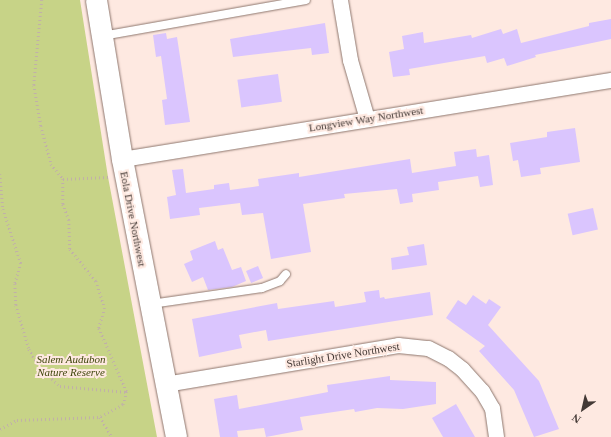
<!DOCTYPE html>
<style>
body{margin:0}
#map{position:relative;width:611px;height:437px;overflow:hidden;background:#fee9e1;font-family:Georgia,serif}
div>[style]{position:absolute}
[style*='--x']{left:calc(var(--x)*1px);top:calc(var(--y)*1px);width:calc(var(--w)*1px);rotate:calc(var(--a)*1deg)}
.green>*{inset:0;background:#c7d387}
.building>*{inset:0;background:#dac5fe;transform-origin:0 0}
.path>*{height:2.5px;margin-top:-1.25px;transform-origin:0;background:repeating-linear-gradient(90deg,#c1b0a9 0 1px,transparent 0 4px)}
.roads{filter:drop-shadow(0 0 1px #8e776e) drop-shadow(0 0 1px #8e776e)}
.lane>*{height:8px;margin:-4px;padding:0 4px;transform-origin:4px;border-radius:4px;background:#fff}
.street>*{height:15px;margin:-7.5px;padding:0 7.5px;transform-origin:7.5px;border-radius:7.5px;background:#fff}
.secondary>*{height:21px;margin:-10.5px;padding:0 10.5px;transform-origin:10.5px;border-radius:10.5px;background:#fff}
span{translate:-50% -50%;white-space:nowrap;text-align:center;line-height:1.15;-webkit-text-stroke:4px #fee9e1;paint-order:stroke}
.street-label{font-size:11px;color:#433935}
.park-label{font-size:11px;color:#40470d;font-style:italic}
.north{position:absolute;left:563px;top:389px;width:40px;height:40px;-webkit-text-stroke:3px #fee9e1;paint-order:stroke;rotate:214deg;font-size:11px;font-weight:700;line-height:16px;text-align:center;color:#433935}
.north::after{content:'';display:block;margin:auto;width:14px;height:18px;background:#433935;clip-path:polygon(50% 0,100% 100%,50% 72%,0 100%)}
</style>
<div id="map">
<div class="green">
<div style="clip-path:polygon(0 0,80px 0,108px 177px,157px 437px,0 437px)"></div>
</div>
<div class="building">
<div style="clip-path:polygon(611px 19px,611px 39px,535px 55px,536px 57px,507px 66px,504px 58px,487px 63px,485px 56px,409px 69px,410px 75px,393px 77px,389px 52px,404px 49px,402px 36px,423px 32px,424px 43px,471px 35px,472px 38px,501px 29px,503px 34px,517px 29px,521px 43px,589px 26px,589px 23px)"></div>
<div style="clip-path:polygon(325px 23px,329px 53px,312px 55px,311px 48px,233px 57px,230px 39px)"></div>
<div style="clip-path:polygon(166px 33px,167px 39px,177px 37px,190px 122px,165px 125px,162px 100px,167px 99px,161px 56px,156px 57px,153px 35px)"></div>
<div style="left:278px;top:74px;width:28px;height:41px;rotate:82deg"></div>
<div style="clip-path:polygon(575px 128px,580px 162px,540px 168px,541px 174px,521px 177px,518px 160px,513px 161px,510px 143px,547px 137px,547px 132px)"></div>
<div style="clip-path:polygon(476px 149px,477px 157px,489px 155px,493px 185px,480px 187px,478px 176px,438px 182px,439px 190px,412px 194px,413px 202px,400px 204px,397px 189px,344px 194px,345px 198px,303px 204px,311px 252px,271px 259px,263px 213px,242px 215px,240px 203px,199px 208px,200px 215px,170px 219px,167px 197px,176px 195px,172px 170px,183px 169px,186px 193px,214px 189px,214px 185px,229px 183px,230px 190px,259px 186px,258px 179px,299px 173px,299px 177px,410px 159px,412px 173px,456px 166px,454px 152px)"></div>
<div style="left:593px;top:208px;width:22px;height:26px;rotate:77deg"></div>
<div style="clip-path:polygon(215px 241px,218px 250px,223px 248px,232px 270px,241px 267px,246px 281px,232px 287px,208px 290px,203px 277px,192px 282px,184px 264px,193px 260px,190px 251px)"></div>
<div style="clip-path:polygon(424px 244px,427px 265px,392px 270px,391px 258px,409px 255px,407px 247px)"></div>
<div style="left:258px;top:266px;width:13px;height:13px;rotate:67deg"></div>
<div style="clip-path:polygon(379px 290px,380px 298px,384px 297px,385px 299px,430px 292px,433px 315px,268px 341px,266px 330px,239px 335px,242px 348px,199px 357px,192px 319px,277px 303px,278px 309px,334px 301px,335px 307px,366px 302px,364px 292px)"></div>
<div style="clip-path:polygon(473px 295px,486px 304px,489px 299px,501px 307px,488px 325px,539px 381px,559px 429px,534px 437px,514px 390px,479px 351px,485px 346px,446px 318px,458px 300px,466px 305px)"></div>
<div style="clip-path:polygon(390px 376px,390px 380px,436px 382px,436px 404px,403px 409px,377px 408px,355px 412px,354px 409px,300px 417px,303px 430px,266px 437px,264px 428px,237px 431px,238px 437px,220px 437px,214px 399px,237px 395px,239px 409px,328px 392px,327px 385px)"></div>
<div style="clip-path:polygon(456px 404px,475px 437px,443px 437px,432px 418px)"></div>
</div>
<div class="path">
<div style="--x:42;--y:0;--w:85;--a:95.4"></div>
<div style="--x:34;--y:85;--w:42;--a:80.3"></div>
<div style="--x:41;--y:126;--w:39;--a:75"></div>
<div style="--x:51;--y:164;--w:19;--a:51"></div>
<div style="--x:63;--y:179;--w:25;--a:90"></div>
<div style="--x:63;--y:204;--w:17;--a:69"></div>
<div style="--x:69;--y:220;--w:29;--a:88"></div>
<div style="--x:70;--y:249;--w:41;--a:50.9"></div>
<div style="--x:96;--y:281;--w:28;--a:72"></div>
<div style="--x:105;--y:308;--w:21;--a:107"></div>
<div style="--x:99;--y:328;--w:70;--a:66.4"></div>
<div style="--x:127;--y:392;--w:14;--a:107"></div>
<div style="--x:123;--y:405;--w:26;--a:152"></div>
<div style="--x:100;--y:417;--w:23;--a:59"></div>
<div style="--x:0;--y:174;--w:35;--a:85"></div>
<div style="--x:3;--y:209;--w:57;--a:71.6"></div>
<div style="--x:21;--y:263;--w:22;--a:106"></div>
<div style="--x:15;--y:284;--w:21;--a:87"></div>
<div style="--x:16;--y:305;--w:46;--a:73.5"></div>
<div style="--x:29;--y:349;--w:22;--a:60"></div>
<div style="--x:40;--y:368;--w:27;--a:42"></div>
<div style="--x:60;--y:386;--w:67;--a:5.1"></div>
<div style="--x:63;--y:179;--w:45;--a:-2.5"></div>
<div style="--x:0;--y:429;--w:19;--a:-28"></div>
<div style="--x:17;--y:420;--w:83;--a:-2.1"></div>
</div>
<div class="roads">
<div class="lane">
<div style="--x:102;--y:36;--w:207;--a:-10"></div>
<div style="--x:151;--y:304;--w:112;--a:-8.2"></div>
<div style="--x:262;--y:288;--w:19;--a:-21"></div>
<div style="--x:280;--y:281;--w:9;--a:-49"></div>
</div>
<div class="street">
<div style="--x:340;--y:0;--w:61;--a:80.5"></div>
<div style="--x:350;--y:60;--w:61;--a:73.9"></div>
<div style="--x:122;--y:159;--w:495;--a:-9.2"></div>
<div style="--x:165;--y:384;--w:236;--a:-9.5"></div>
<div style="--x:398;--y:345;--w:30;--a:6"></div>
<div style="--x:428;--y:348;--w:22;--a:27"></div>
<div style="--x:448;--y:358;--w:18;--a:38"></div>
<div style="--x:462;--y:369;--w:30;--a:48"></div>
<div style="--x:482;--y:391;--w:20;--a:60"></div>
<div style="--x:492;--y:408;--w:29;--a:82"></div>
</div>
<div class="secondary">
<div style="--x:96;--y:0;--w:161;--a:80.7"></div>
<div style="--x:122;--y:159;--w:283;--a:79"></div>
</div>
</div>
<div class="street-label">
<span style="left:366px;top:119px;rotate:-9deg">Longview Way Northwest</span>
<span style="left:133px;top:219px;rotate:79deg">Eola Drive Northwest</span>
<span style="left:343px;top:355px;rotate:-9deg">Starlight Drive Northwest</span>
</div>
<div class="park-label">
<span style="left:71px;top:366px">Salem Audubon<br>Nature Reserve</span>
</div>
<div class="north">N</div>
</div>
